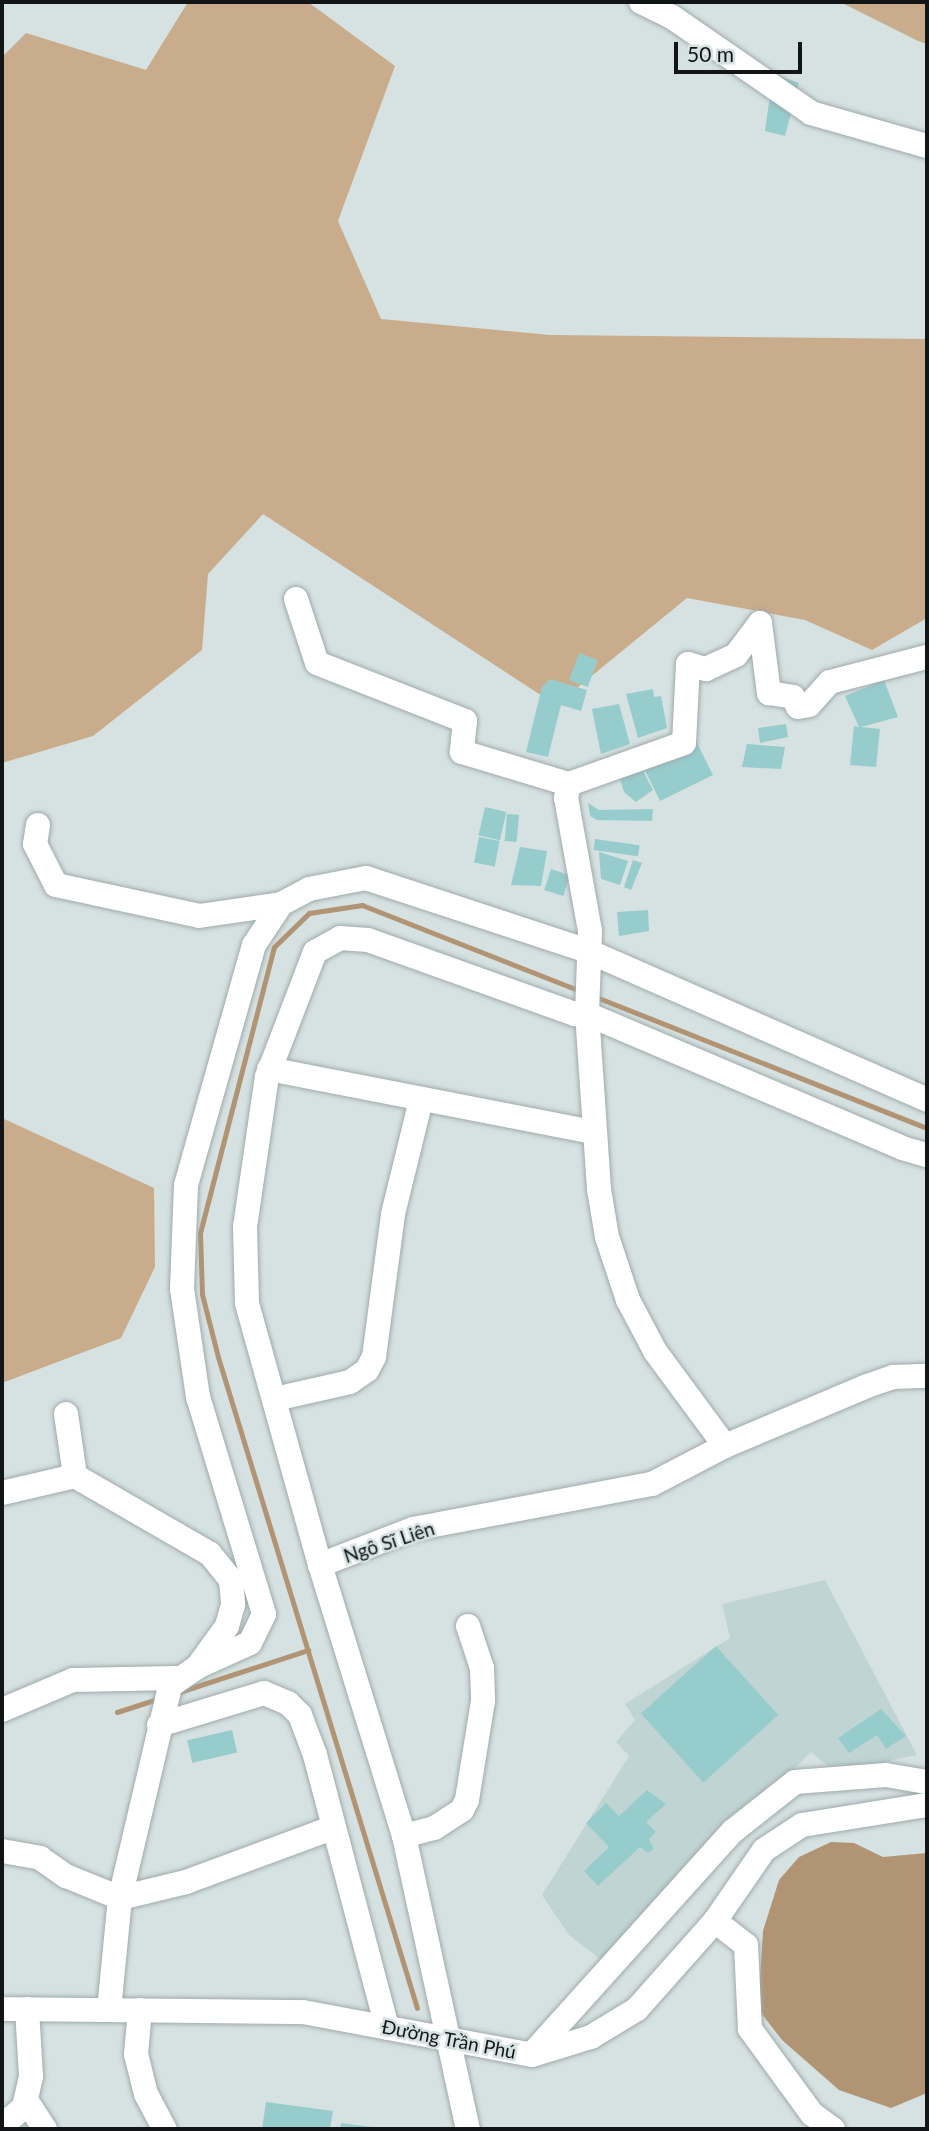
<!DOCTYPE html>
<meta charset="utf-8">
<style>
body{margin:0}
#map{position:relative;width:929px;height:2131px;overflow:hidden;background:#d6e1e1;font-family:Lato,sans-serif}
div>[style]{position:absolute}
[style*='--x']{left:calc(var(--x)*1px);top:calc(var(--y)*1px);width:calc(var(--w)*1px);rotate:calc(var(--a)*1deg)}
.built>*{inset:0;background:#c0d4d4}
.forest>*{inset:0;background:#c9ac8c}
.water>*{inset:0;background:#b09474}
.stream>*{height:5px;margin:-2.5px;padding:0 2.5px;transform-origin:2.5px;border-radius:2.5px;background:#b09474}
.building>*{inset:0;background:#97cccd;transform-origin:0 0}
.roads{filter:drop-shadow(0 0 2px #9faaaa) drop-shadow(0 0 2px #9faaaa)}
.minor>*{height:24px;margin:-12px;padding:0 12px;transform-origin:12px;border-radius:12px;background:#fff}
span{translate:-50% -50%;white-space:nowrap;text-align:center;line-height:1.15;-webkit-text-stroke:5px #d6e1e1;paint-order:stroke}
.street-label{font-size:19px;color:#111515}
.frame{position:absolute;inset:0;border:4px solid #111515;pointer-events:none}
.scale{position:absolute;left:674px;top:42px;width:128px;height:32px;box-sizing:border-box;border:4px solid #111515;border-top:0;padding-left:9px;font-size:21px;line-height:24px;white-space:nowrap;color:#111515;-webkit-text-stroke:5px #d6e1e1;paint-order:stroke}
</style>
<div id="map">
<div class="built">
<div style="clip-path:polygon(825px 1580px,917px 1755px,835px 1772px,811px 1752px,604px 1962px,569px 1935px,542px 1895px,629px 1756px,616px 1742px,635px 1720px,625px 1704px,730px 1638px,722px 1604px)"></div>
</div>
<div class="forest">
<div style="clip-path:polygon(188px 2px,308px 2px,395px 66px,338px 221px,381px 319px,550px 335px,927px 339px,927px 618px,872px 650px,805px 620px,687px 598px,556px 705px,263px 514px,208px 574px,202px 650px,93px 736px,2px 763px,2px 57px,26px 33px,146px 70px)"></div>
<div style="clip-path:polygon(840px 2px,927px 2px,927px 44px,918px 41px)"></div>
<div style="clip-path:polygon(2px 1118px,154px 1188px,155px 1267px,121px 1338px,2px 1383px)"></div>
</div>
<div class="water">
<div style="clip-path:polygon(831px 1842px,854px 1843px,883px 1857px,927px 1853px,927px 2093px,891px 2108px,839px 2090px,782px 2040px,758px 2009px,763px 1931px,779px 1880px,799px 1857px)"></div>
</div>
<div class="stream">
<div style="--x:596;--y:997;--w:356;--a:21.6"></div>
<div style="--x:179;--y:1692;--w:136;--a:-18"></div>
<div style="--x:117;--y:1712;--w:45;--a:-18"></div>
<div style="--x:417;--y:2008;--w:681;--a:-107"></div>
<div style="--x:218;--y:1357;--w:65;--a:-104.3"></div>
<div style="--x:202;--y:1294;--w:61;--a:-91.9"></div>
<div style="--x:200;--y:1233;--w:295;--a:-75.5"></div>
<div style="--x:274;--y:947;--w:49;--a:-44.2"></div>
<div style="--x:309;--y:913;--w:54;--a:-8.6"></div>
<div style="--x:362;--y:905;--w:234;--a:21.5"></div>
</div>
<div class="building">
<div style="clip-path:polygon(773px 74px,799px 83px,785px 136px,765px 131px)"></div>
<div style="left:579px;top:653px;width:20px;height:29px;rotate:20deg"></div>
<div style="clip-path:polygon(550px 679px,587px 690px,581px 711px,561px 705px,548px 757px,526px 752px,542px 687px)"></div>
<div style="clip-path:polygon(884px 680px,898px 717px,861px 727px,880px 729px,876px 767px,850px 765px,854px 726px,859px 727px,845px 696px)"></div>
<div style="clip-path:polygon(653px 689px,654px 697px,661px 696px,667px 728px,638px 738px,626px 694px)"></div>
<div style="clip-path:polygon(619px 704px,630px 744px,601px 754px,592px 709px)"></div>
<div style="clip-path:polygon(786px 724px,788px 737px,760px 743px,758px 728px)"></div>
<div style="clip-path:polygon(695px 739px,713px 775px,660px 801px,645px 770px)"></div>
<div style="clip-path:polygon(747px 744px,785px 747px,781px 769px,742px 767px)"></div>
<div style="clip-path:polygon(643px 771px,653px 790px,636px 802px,624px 792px,620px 779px)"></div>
<div style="clip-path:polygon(588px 803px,599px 810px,653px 809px,652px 821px,597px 820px,590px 816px)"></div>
<div style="left:485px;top:807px;width:22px;height:29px;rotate:13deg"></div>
<div style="left:507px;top:814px;width:12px;height:27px;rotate:5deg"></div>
<div style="left:479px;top:837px;width:21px;height:26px;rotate:11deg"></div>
<div style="left:595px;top:839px;width:45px;height:11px;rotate:8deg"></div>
<div style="clip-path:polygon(520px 847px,547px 851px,541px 886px,511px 885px)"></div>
<div style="clip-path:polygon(599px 852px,628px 861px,620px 885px,601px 879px)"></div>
<div style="clip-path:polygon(633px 860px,642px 863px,631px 890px,624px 887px)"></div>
<div style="left:551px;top:869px;width:20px;height:22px;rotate:18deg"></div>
<div style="clip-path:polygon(648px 910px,649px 931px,619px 936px,617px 912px)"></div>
<div style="left:716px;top:1646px;width:93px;height:101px;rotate:48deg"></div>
<div style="clip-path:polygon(881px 1709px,906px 1736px,886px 1749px,877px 1735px,849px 1753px,838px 1738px)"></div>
<div style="left:232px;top:1730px;width:23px;height:46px;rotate:77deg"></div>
<div style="clip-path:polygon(647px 1790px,666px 1804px,646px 1822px,656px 1832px,649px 1839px,654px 1849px,648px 1853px,640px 1847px,598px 1886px,584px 1871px,609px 1847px,586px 1823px,606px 1803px,619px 1816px)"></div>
<div style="clip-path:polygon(266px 2102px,333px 2111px,330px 2129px,262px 2129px)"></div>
<div style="clip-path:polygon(341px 2123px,379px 2128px,379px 2129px,340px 2129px)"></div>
</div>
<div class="roads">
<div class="minor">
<div style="--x:641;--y:2;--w:34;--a:26"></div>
<div style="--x:672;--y:17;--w:169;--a:34.6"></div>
<div style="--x:811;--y:113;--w:121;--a:15.9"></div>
<div style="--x:296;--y:599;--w:67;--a:71.8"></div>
<div style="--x:317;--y:663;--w:159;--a:21.4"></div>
<div style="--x:465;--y:721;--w:31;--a:96"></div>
<div style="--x:462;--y:752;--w:112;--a:16.7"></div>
<div style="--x:38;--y:825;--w:19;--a:99"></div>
<div style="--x:35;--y:844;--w:46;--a:62.9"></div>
<div style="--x:56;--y:885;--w:146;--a:12.2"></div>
<div style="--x:199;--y:916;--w:83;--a:-8.3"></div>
<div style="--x:269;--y:1069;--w:331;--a:11"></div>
<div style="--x:275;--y:1399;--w:77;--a:-12.8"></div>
<div style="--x:350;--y:1382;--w:21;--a:-35"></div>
<div style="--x:367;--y:1370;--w:15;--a:-62"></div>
<div style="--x:374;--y:1357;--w:144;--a:-82.4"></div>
<div style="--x:393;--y:1214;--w:117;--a:-76.2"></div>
<div style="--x:66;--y:1414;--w:63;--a:81.7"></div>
<div style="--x:725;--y:1446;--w:118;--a:-126.4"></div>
<div style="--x:655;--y:1351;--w:58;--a:-117.9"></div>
<div style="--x:628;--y:1300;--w:66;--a:-108.4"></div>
<div style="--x:607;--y:1237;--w:49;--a:-99.5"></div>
<div style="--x:599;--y:1189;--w:175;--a:-93.9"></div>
<div style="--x:587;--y:1014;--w:83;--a:-87.9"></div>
<div style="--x:590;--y:931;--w:135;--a:-100.2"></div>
<div style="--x:566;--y:798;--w:14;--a:-78"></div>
<div style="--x:569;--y:784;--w:122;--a:-19.6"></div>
<div style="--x:684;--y:743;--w:79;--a:-87.1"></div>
<div style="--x:688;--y:664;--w:19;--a:16"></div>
<div style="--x:706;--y:669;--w:33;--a:-25"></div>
<div style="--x:736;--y:655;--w:40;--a:-53"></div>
<div style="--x:760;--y:623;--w:71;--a:82.7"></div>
<div style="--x:769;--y:693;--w:24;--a:9"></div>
<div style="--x:793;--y:697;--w:11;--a:63"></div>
<div style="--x:798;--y:707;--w:11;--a:-10"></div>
<div style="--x:809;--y:705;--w:31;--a:-48"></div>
<div style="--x:830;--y:682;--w:100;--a:-14.5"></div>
<div style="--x:2;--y:1493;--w:75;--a:-13.1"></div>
<div style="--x:75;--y:1476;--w:156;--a:30"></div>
<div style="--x:210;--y:1554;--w:33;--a:51"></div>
<div style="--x:231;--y:1580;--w:25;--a:85"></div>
<div style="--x:233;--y:1605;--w:22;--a:106"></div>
<div style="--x:227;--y:1626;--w:49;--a:125.9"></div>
<div style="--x:320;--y:1565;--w:272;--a:-105.6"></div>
<div style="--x:247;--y:1303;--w:76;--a:-91.5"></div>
<div style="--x:245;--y:1227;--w:152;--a:-81.7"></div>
<div style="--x:267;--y:1077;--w:134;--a:-69"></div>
<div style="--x:315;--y:952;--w:29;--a:-29"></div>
<div style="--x:340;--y:938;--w:28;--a:4"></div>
<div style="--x:368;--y:940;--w:220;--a:19.7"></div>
<div style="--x:575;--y:1014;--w:12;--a:0"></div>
<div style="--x:587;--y:1014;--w:342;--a:23"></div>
<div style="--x:902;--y:1148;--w:26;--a:16"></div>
<div style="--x:468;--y:1626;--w:44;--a:71.6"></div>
<div style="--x:482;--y:1668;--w:33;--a:88"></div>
<div style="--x:483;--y:1701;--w:100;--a:99.2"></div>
<div style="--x:467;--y:1800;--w:11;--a:117"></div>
<div style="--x:462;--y:1810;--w:33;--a:147"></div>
<div style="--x:434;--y:1828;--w:31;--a:165"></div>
<div style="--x:404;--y:1836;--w:284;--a:-107.2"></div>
<div style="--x:320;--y:1565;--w:100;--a:-21.2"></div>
<div style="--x:413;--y:1529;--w:243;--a:-10.7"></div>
<div style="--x:652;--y:1484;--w:82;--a:-27.5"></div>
<div style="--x:725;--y:1446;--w:154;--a:-22.9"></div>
<div style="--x:867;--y:1386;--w:28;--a:-19"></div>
<div style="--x:893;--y:1377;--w:34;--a:-2"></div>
<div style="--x:2;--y:1710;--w:77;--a:-22.9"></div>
<div style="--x:73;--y:1680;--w:104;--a:-1.1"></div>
<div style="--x:159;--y:1725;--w:110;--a:-16.9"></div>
<div style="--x:264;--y:1693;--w:26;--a:23"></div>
<div style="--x:288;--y:1703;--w:17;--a:45"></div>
<div style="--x:300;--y:1715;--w:43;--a:69.4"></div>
<div style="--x:315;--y:1755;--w:282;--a:75.2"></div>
<div style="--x:404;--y:1836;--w:300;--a:77.7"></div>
<div style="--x:2;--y:1851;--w:39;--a:10"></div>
<div style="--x:40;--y:1858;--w:32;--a:35"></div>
<div style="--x:66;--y:1876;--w:58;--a:22.2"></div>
<div style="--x:120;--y:1898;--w:68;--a:-13.6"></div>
<div style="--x:186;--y:1882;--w:156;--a:-20.3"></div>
<div style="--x:715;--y:1921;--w:39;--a:38"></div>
<div style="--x:746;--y:1945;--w:84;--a:87.3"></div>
<div style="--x:750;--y:2029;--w:105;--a:53.9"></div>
<div style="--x:812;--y:2114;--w:26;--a:36"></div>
<div style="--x:2;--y:2009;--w:301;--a:0.6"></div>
<div style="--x:303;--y:2012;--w:233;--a:10.6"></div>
<div style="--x:532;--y:2055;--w:62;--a:-17"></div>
<div style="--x:591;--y:2037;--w:54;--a:-31.3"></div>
<div style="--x:637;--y:2009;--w:118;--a:-48.4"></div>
<div style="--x:715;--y:1921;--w:86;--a:-55.4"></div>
<div style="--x:764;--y:1850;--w:45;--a:-33.3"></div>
<div style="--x:802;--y:1825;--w:127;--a:-9.1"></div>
<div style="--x:109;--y:2010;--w:113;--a:-84.4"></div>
<div style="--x:120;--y:1898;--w:218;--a:-76.7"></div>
<div style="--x:170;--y:1686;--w:33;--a:-35"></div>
<div style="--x:197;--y:1667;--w:58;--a:-24.4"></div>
<div style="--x:250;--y:1643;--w:32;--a:-64"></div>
<div style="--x:264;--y:1614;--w:227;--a:-106.9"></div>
<div style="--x:198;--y:1397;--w:109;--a:-98.4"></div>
<div style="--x:182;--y:1289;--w:104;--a:-87.8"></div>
<div style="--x:186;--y:1185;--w:249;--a:-74.2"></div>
<div style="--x:254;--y:945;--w:49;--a:-56.6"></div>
<div style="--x:281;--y:904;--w:32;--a:-28"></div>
<div style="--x:309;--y:889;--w:58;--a:-10.9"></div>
<div style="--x:366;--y:878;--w:234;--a:18.2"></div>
<div style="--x:588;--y:951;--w:370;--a:23.7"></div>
<div style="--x:140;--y:2010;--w:44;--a:95.2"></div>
<div style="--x:136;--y:2054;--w:41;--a:76"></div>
<div style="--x:146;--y:2094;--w:40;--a:62"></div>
<div style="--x:532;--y:2054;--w:300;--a:-48"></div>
<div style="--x:733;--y:1831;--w:79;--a:-38.3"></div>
<div style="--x:795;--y:1782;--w:91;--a:-4.4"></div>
<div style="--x:886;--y:1775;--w:42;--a:9.7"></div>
<div style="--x:26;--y:2100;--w:35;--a:57"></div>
<div style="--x:2;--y:2126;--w:29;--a:-41"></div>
<div style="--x:24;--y:2107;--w:32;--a:-77"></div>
<div style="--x:31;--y:2076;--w:67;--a:-93.4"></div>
</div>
</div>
<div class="street-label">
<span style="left:389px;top:1542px;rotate:-18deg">Ngô Sĩ Liên</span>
<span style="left:449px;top:2039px;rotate:11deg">Đường Trần Phú</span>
</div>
<div class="frame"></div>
<div class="scale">50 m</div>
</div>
